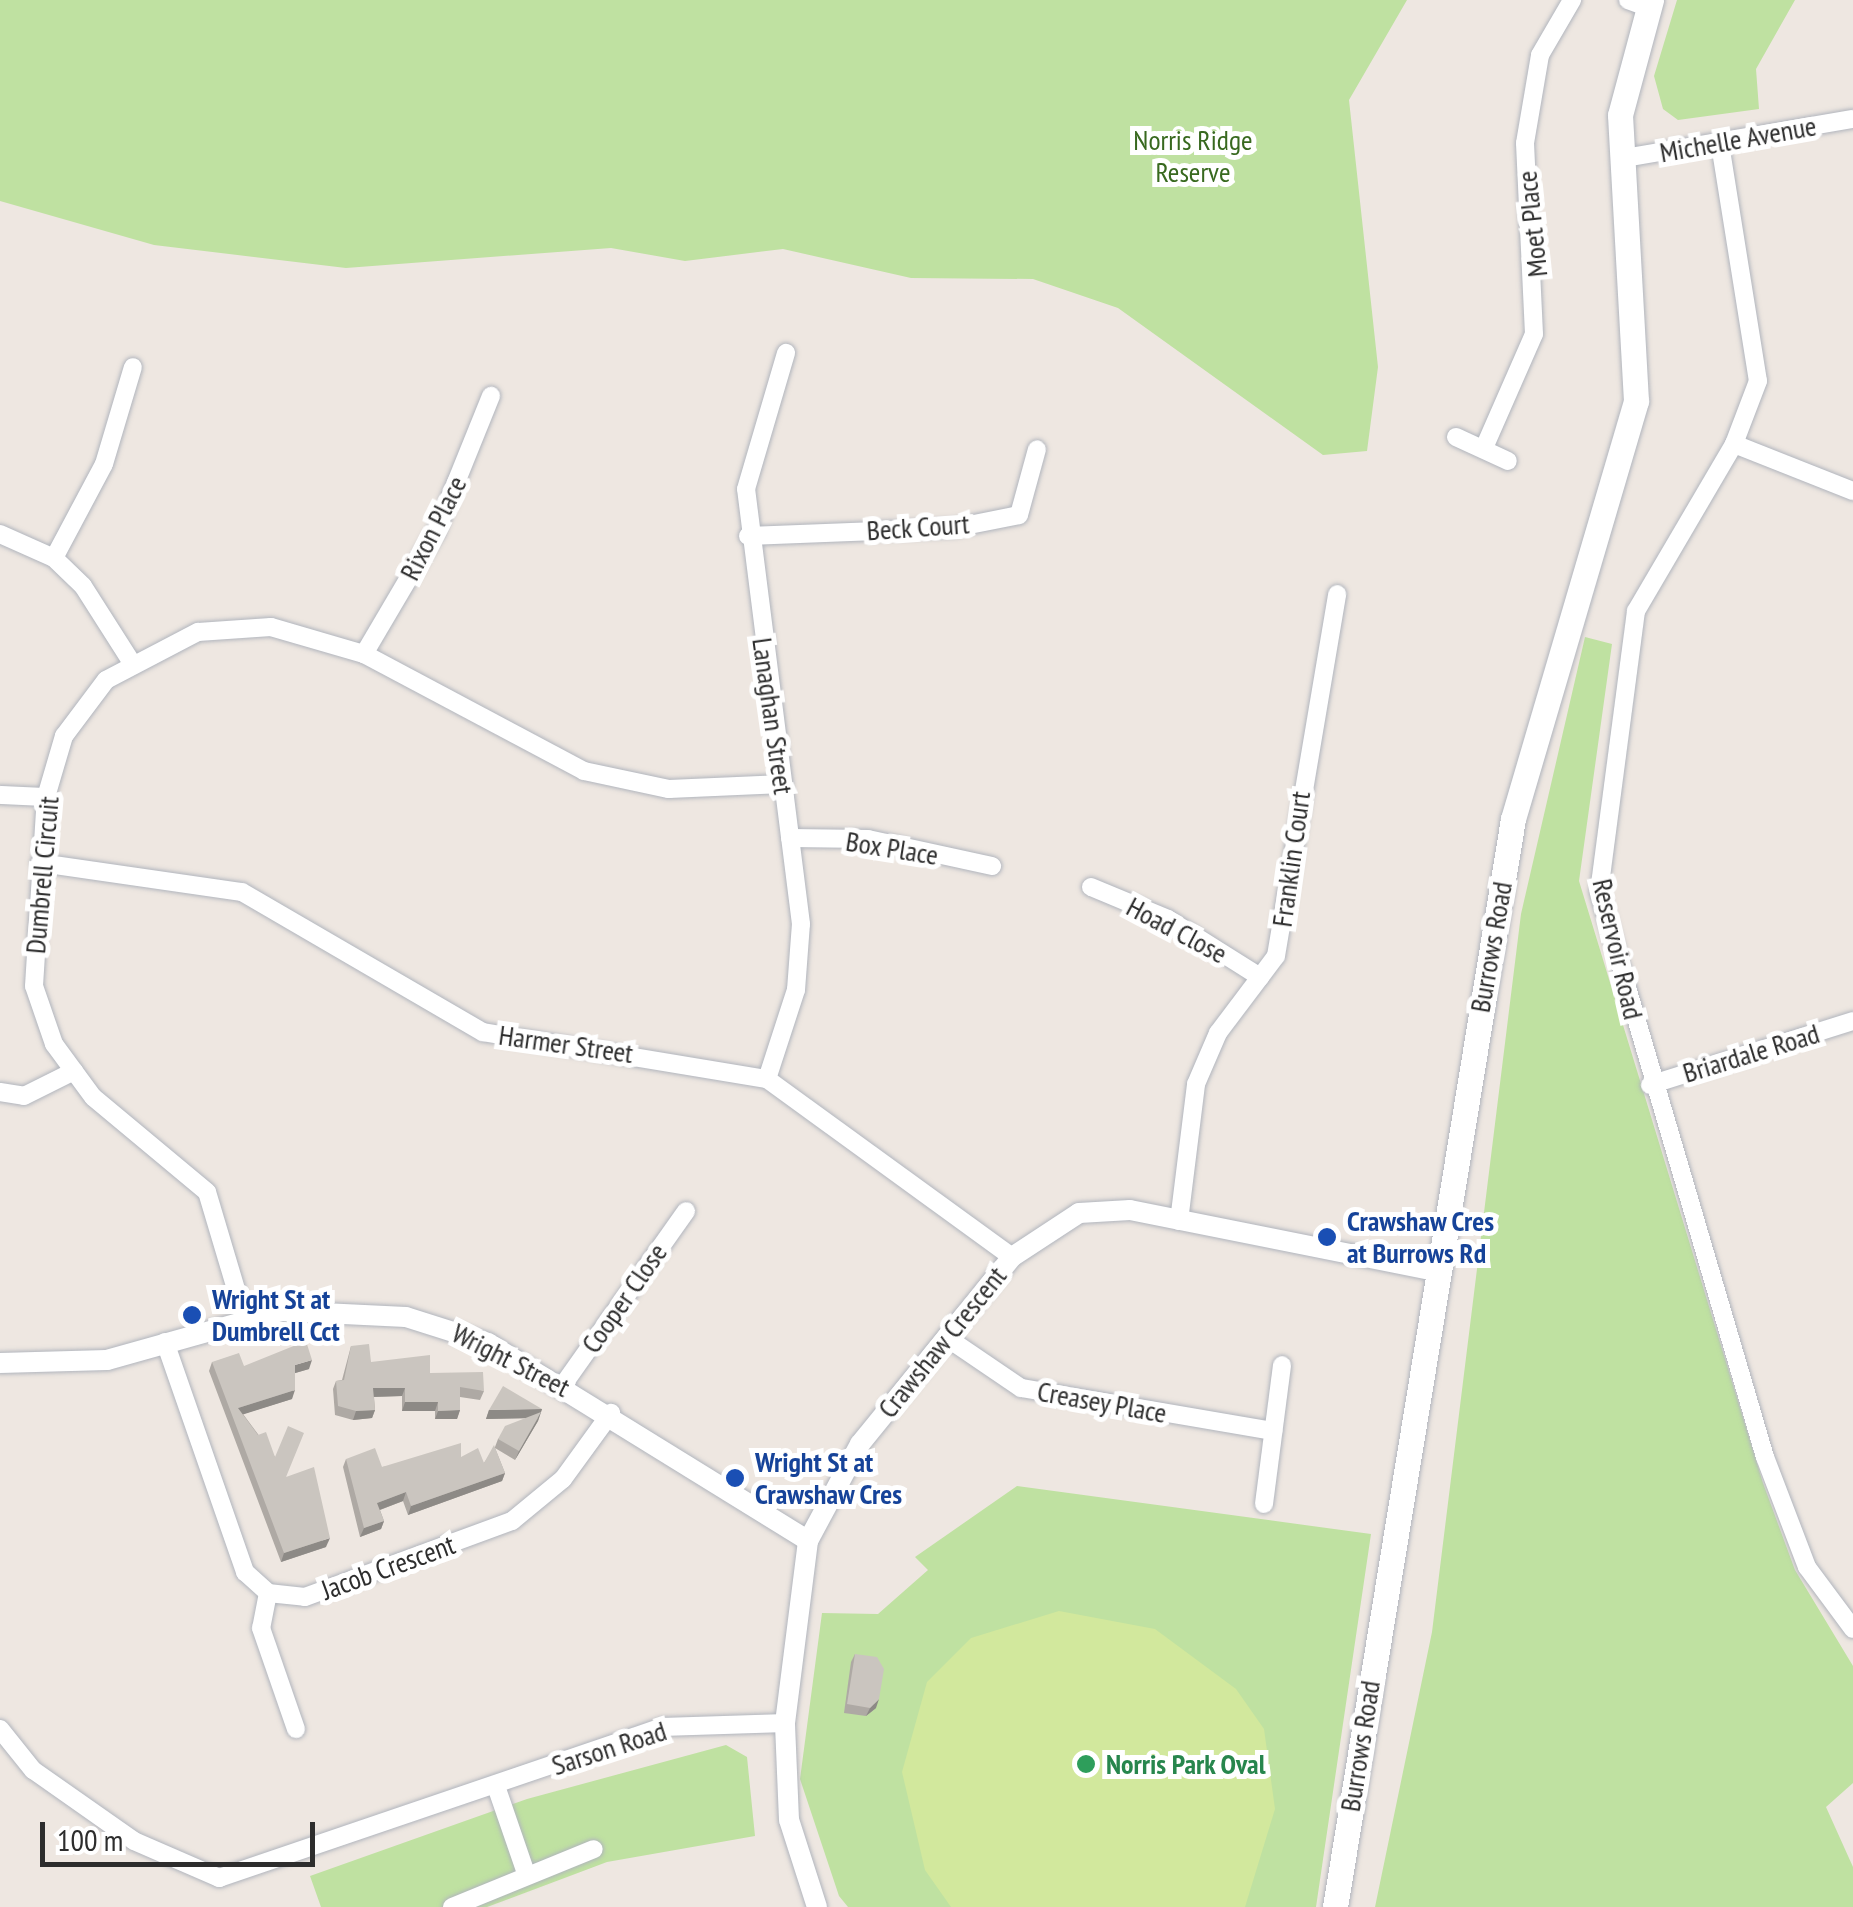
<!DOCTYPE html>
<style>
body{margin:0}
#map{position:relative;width:1853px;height:1907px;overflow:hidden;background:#eee7e1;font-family:"PT Sans Narrow",sans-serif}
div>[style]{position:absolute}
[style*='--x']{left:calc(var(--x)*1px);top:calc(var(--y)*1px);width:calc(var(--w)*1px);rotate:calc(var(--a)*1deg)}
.green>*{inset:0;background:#bfe1a1}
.pitch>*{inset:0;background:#d2e89d}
.roads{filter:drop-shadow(0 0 2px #b1b5bd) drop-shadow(0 0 2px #b1b5bd)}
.minor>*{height:18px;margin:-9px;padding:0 9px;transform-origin:9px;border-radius:9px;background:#fff}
.tertiary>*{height:20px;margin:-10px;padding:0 10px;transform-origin:10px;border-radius:10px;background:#fff}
.secondary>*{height:25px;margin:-12.5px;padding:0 12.5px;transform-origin:12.5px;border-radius:12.5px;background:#fff}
.wall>*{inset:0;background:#aea9a4}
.shaded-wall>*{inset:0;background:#8d8a86}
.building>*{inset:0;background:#cac5bf}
.dots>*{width:28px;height:28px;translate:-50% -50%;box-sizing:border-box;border:5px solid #fff;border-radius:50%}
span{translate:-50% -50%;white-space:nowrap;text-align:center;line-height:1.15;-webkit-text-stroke:10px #fff;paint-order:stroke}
.street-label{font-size:28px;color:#2d2d2d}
.park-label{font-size:28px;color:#38691f}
.transit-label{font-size:28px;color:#164399;font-weight:700}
.left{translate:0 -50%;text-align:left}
.leisure-label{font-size:28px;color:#27864d;font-weight:700}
.scale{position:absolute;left:40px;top:1822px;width:275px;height:45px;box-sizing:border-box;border:5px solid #2d2d2d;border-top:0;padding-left:12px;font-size:30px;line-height:35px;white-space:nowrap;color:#2d2d2d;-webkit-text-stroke:8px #fff;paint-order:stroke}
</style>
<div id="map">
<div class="green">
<div style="clip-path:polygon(0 0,1407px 0,1349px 100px,1378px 367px,1367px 451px,1323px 455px,1118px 308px,1033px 279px,911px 278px,783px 249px,685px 261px,611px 248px,346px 268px,154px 245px,0 201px)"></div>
<div style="clip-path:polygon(1677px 0,1795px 0,1756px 69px,1759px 109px,1678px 120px,1663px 109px,1654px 76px)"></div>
<div style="clip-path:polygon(1585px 637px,1612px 644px,1579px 881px,1763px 1483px,1795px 1570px,1853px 1666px,1853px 1783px,1826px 1807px,1853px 1867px,1853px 1907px,1375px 1907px,1432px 1632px,1521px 914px)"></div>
<div style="clip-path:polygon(1017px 1486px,1371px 1534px,1316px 1907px,848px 1907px,839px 1896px,800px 1779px,822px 1613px,878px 1614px,928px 1570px,915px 1557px)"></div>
<div style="clip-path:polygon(726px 1745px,747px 1757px,755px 1836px,607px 1862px,487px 1907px,321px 1907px,310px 1876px,527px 1799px)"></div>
</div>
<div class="pitch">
<div style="clip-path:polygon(1059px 1611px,1155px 1629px,1236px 1689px,1264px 1729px,1275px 1809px,1245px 1907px,951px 1907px,925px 1870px,902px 1772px,927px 1682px,971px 1638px)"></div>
</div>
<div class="roads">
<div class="minor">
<div style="--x:1628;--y:0;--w:20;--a:20"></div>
<div style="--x:1720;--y:144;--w:240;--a:80.9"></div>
<div style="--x:1758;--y:381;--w:67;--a:110.9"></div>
<div style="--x:1734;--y:444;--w:194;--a:120.4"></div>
<div style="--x:1636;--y:611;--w:283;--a:97.5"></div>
<div style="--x:1599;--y:892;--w:589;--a:73.63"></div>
<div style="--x:1765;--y:1457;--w:118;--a:69.1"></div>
<div style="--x:1807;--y:1567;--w:77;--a:53.4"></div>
<div style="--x:1624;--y:158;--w:232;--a:-9.7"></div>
<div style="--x:1456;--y:437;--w:57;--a:24.8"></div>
<div style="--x:1734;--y:444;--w:128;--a:21.6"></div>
<div style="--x:1484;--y:448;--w:124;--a:-66.3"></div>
<div style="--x:1534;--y:334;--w:191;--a:-92.7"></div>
<div style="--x:1525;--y:143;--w:89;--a:-80.3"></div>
<div style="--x:1540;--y:55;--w:64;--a:-59.8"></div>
<div style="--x:0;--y:534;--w:59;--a:24"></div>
<div style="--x:54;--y:558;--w:40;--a:44"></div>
<div style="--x:83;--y:586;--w:91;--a:57.5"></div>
<div style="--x:748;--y:536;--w:206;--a:-2.2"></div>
<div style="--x:954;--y:528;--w:66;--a:-11.3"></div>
<div style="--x:1019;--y:515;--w:68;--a:-74.7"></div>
<div style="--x:54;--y:558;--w:106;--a:-62"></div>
<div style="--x:104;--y:464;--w:101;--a:-73.4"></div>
<div style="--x:364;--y:654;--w:142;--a:-59.5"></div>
<div style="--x:436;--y:532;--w:147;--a:-68"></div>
<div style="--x:0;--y:795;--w:46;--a:2.5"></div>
<div style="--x:790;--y:838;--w:78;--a:0.7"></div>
<div style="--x:868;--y:839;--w:127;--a:12.3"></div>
<div style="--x:40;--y:863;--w:204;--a:8.2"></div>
<div style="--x:242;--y:892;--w:279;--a:30.2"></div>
<div style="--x:483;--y:1032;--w:288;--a:9.4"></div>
<div style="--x:767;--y:1079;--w:303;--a:36"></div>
<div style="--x:1091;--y:887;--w:83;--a:22.6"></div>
<div style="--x:1168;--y:919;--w:109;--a:32.2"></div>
<div style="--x:767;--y:1079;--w:94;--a:-72"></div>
<div style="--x:796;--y:990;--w:66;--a:-85.7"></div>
<div style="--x:801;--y:924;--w:438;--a:-97.2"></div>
<div style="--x:746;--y:489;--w:142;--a:-73.6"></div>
<div style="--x:1650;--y:1085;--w:213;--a:-17.5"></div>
<div style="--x:0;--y:1092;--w:24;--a:9"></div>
<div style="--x:24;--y:1096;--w:56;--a:-26.6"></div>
<div style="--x:1179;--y:1221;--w:138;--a:-82.9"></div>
<div style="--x:1196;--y:1084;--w:56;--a:-66.7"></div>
<div style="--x:1218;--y:1033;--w:96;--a:-53"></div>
<div style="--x:1276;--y:956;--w:367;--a:-80.4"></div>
<div style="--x:244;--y:1316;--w:129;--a:-106.6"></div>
<div style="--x:207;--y:1192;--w:148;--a:-140.2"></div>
<div style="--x:93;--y:1097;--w:66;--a:-126.3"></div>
<div style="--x:54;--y:1044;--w:61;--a:-109"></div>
<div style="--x:34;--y:986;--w:189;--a:-86.4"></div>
<div style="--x:46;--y:797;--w:64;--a:-73.6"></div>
<div style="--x:64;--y:736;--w:70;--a:-53.1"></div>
<div style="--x:106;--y:680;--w:104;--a:-27.6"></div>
<div style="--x:198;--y:632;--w:73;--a:-3.9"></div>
<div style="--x:271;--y:627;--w:97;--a:16.2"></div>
<div style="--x:364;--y:654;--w:249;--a:28"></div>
<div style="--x:584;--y:771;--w:87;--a:12"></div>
<div style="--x:669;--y:789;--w:114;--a:-2.5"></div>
<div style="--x:946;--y:1337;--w:91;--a:34.2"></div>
<div style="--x:1021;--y:1388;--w:256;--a:9.7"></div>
<div style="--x:165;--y:1342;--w:244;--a:70.8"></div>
<div style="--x:245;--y:1572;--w:31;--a:42"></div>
<div style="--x:268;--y:1593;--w:37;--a:6"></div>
<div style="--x:305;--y:1597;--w:221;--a:-20.2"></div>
<div style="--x:512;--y:1521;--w:66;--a:-39.5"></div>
<div style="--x:563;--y:1479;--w:82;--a:-54"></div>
<div style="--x:563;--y:1385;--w:213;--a:-54.7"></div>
<div style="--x:1264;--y:1504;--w:140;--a:-82.6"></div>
<div style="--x:268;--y:1593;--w:36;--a:101"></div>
<div style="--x:261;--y:1628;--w:107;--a:70.9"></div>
<div style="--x:0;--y:1729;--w:53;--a:51.2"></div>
<div style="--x:33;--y:1770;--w:123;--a:35.1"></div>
<div style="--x:134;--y:1841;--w:93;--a:23.5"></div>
<div style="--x:219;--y:1878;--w:469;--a:-18.8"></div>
<div style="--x:663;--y:1727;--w:122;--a:-1.9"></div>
<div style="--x:496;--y:1786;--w:95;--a:71"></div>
<div style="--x:452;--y:1907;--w:153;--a:-22.2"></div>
</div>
<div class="tertiary">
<div style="--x:0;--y:1363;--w:107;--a:-1.6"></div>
<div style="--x:107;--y:1360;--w:181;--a:-15.7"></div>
<div style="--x:281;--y:1311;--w:125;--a:2.7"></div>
<div style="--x:406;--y:1317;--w:86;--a:17.6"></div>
<div style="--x:488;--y:1343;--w:376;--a:31.7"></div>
<div style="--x:817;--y:1907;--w:91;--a:-107.8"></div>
<div style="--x:789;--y:1820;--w:97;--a:-92.4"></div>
<div style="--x:785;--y:1723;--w:183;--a:-82.8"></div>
<div style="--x:808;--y:1541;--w:110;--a:-61.8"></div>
<div style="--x:860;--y:1444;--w:241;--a:-50.9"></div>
<div style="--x:1012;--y:1257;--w:80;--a:-33.3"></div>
<div style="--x:1079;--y:1213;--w:51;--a:-3.4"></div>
<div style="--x:1130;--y:1210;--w:310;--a:11.3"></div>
</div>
<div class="secondary">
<div style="--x:1335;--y:1907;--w:1102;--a:-80.71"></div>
<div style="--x:1513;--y:819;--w:436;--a:-73.6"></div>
<div style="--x:1636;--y:401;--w:286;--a:-93.2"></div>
<div style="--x:1620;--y:115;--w:119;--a:-74.9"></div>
</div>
</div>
<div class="wall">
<div style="clip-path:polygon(351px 1346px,371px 1362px,430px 1373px,484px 1391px,480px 1400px,460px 1397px,460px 1410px,457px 1419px,435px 1419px,435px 1411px,402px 1411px,402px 1396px,374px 1397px,375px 1410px,372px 1418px,353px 1420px,335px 1415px,333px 1389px,336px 1381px,342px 1380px)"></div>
<div style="clip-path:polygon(212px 1362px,244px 1366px,309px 1369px,295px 1373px,292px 1399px,243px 1414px,275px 1457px,326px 1547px,281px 1562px,209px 1371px)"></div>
<div style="clip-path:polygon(542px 1409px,538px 1421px,515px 1460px,495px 1448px,505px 1473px,502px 1481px,408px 1515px,403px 1501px,380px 1510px,384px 1521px,381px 1529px,360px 1537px,343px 1467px,346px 1459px,382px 1467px,461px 1457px,484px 1463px,495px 1447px,498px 1439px,526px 1418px,486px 1419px,489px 1410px)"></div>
<div style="clip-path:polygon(855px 1654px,876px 1708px,866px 1716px,844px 1713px,851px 1662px)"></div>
</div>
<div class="shaded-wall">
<div style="clip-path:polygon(312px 1360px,309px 1369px,292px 1374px,295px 1365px)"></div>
<div style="clip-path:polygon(373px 1388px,405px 1388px,402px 1396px,370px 1397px)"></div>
<div style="clip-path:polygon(295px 1390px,292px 1399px,235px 1417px,238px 1408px)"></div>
<div style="clip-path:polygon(405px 1402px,438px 1402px,435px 1411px,402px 1411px)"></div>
<div style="clip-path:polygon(542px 1409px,538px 1421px,515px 1460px,519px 1451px,538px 1418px,486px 1419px,489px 1410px)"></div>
<div style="clip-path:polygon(375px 1410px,372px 1418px,353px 1420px,356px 1411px)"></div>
<div style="clip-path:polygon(460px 1410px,457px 1419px,435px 1419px,438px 1411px)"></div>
<div style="clip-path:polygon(505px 1473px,502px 1481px,408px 1515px,411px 1506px)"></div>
<div style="clip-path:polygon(406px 1492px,403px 1501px,374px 1512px,377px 1503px)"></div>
<div style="clip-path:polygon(384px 1521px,381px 1529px,360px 1537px,364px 1528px)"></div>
<div style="clip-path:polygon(330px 1538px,326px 1547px,281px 1562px,284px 1553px)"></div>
<div style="clip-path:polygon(879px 1699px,876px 1708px,866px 1716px,870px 1708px)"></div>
</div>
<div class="building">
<div style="clip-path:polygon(306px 1341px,312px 1360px,295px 1365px,295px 1390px,238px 1408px,258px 1435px,266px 1432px,275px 1457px,288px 1426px,304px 1433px,286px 1477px,314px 1467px,330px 1538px,284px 1553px,212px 1362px,239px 1353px,244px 1366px)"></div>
<div style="clip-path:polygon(369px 1344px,371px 1362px,430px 1355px,430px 1373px,483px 1372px,484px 1391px,460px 1387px,460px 1410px,438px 1411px,438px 1402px,405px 1402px,405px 1388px,373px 1388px,375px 1410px,356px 1411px,338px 1406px,336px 1381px,344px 1380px,351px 1346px)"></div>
<div style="clip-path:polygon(503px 1386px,542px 1409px,489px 1410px)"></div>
<div style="clip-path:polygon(541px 1412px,519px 1451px,498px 1439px,505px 1426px)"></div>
<div style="clip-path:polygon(461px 1443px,461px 1457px,478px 1448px,484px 1463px,494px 1445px,505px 1473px,411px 1506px,406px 1492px,377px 1503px,384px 1521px,364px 1528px,346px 1459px,375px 1448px,382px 1467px)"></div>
<div style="clip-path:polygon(855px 1654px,877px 1657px,884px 1669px,879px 1699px,870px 1708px,847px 1704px)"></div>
</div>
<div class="dots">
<div style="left:1327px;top:1237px;background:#1a4fb4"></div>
<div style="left:192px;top:1315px;background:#1a4fb4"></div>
<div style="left:735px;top:1478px;background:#1a4fb4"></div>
<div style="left:1086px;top:1764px;background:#2e9e5b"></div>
</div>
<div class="street-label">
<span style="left:1738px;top:139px;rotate:-10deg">Michelle Avenue</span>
<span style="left:1532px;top:224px;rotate:-96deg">Moet Place</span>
<span style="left:918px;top:527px;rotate:-4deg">Beck Court</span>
<span style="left:433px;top:528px;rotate:-63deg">Rixon Place</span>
<span style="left:773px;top:716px;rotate:82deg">Lanaghan Street</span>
<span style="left:892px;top:848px;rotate:9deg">Box Place</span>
<span style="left:1291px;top:859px;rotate:-82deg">Franklin Court</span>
<span style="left:42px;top:875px;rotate:-85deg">Dumbrell Circuit</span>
<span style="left:1177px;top:930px;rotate:28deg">Hoad Close</span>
<span style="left:1491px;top:947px;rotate:-80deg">Burrows Road</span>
<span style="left:1618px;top:949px;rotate:77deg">Reservoir Road</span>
<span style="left:566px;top:1044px;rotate:8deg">Harmer Street</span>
<span style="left:1751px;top:1053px;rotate:-17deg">Briardale Road</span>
<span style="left:624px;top:1298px;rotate:-55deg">Cooper Close</span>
<span style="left:942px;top:1342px;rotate:-51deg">Crawshaw Crescent</span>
<span style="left:511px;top:1360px;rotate:27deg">Wright Street</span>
<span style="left:1102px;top:1402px;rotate:10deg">Creasey Place</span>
<span style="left:388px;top:1567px;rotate:-20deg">Jacob Crescent</span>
<span style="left:1360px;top:1746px;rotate:-81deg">Burrows Road</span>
<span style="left:609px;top:1748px;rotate:-18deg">Sarson Road</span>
</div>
<div class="park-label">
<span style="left:1193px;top:156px">Norris Ridge<br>Reserve</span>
</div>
<div class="transit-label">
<span class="left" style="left:1347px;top:1237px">Crawshaw Cres<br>at Burrows Rd</span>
<span class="left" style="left:212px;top:1315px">Wright St at<br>Dumbrell Cct</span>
<span class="left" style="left:755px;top:1478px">Wright St at<br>Crawshaw Cres</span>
</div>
<div class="leisure-label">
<span class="left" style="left:1106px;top:1764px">Norris Park Oval</span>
</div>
<div class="scale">100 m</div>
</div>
